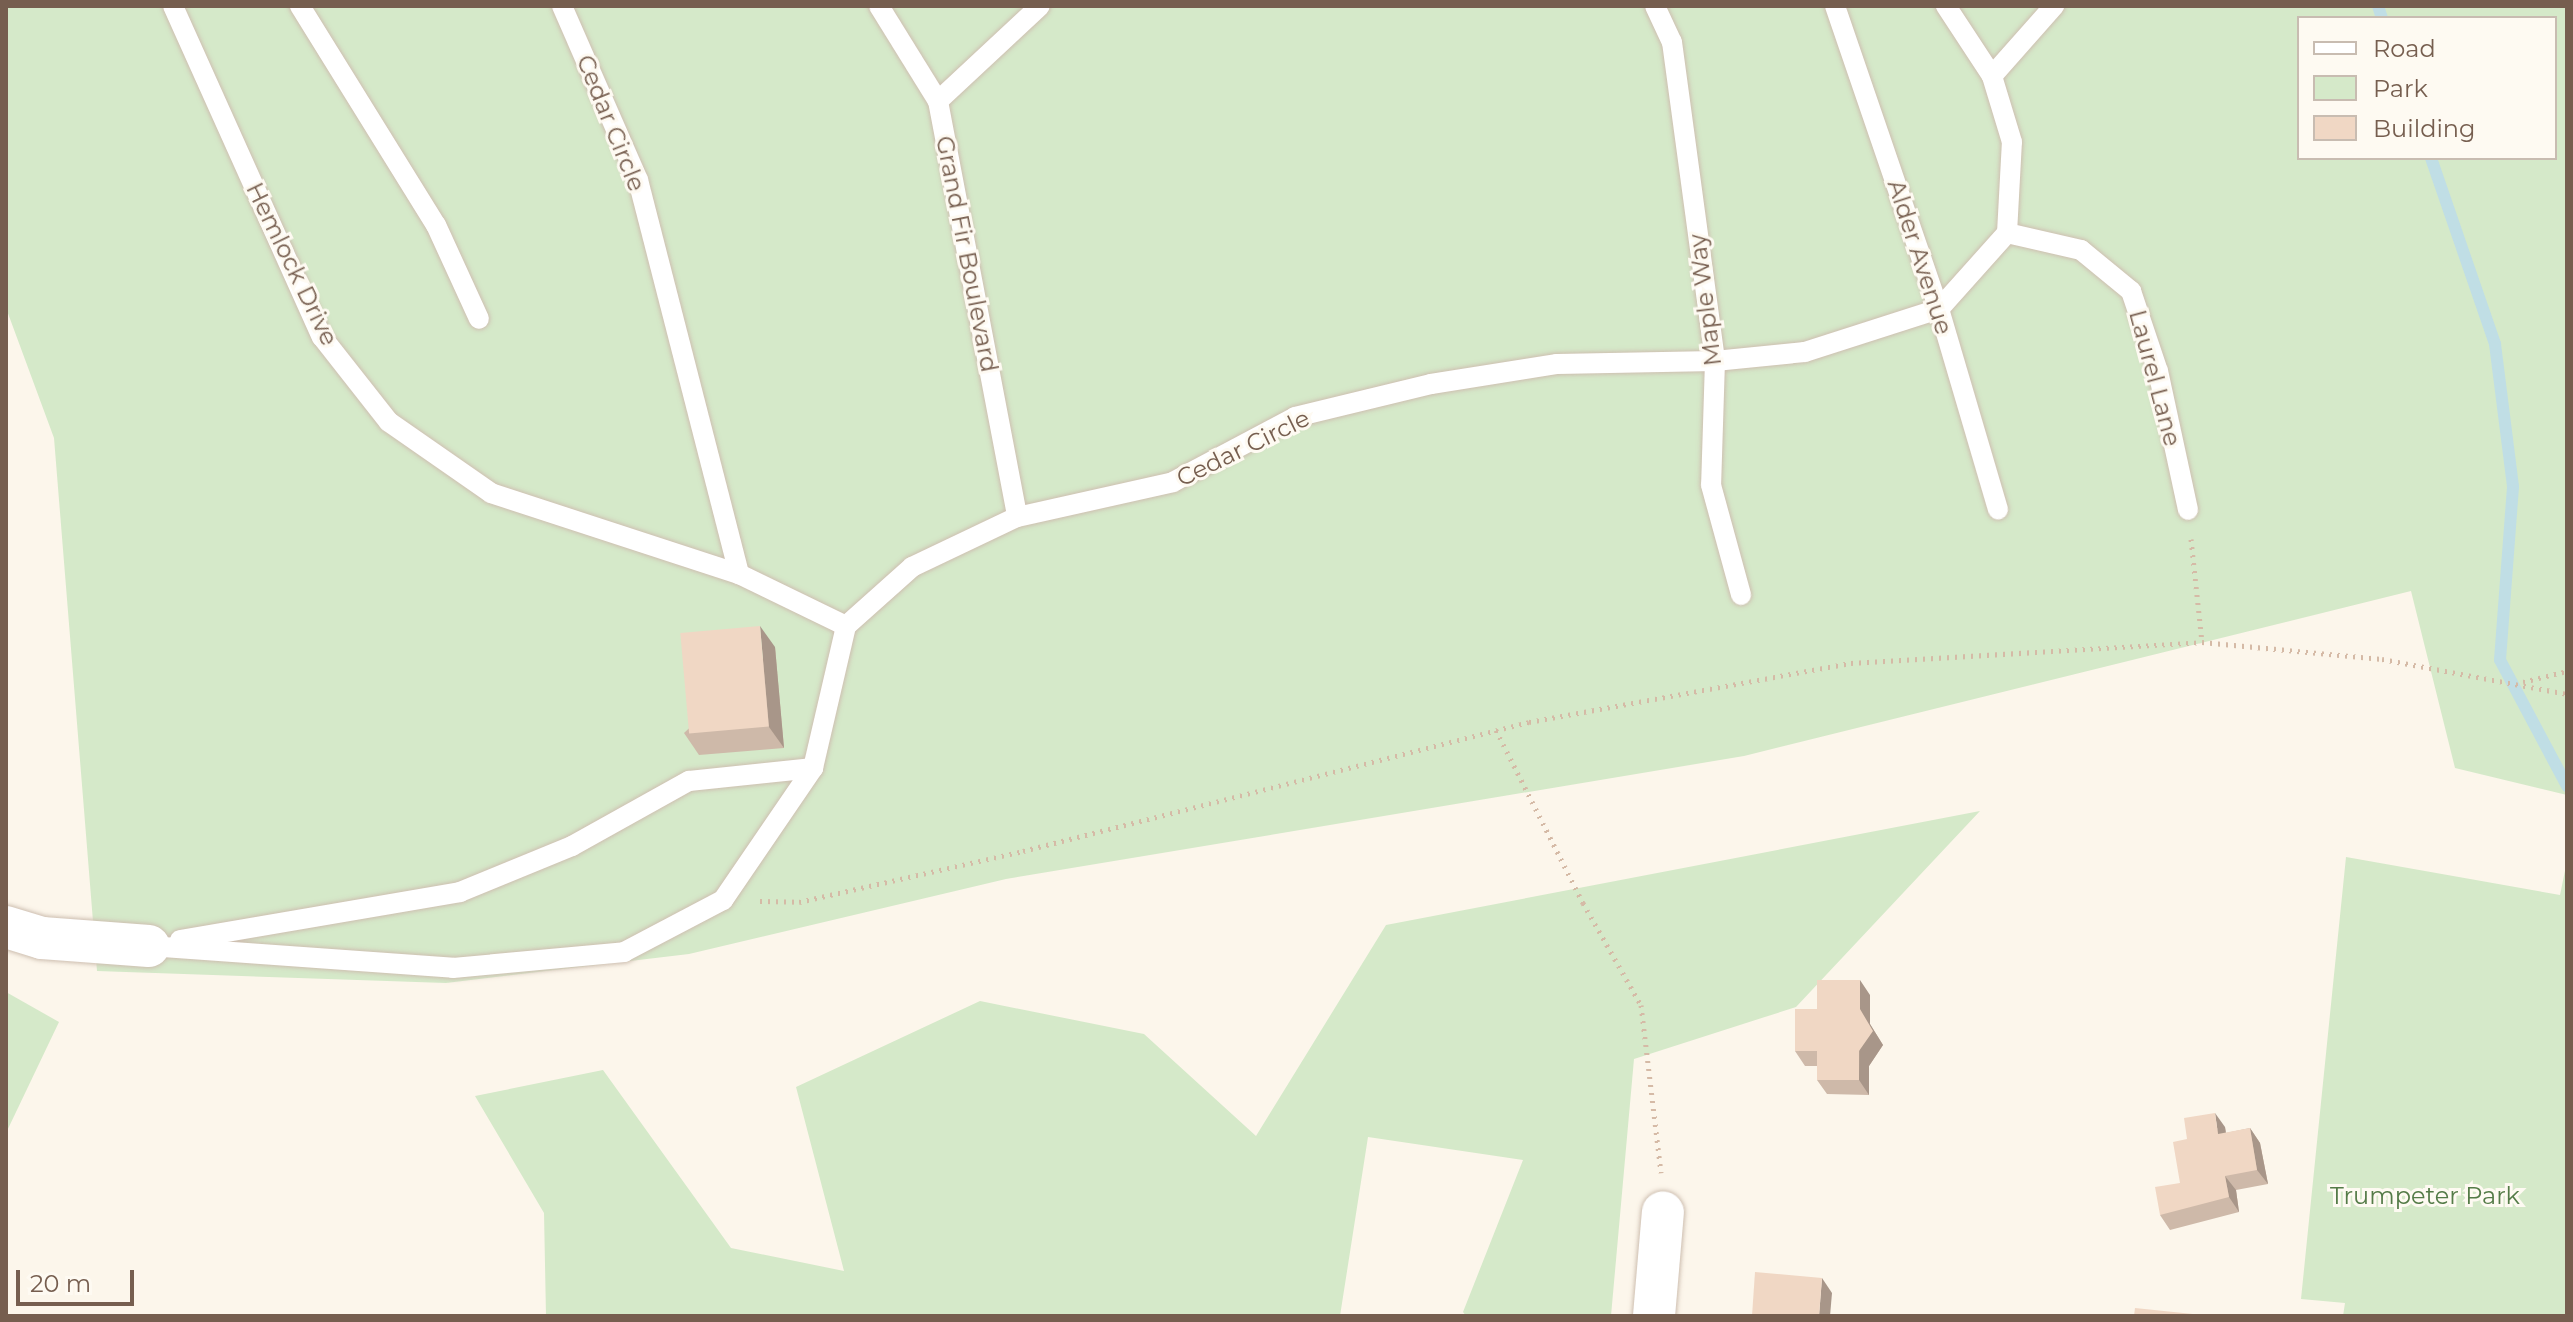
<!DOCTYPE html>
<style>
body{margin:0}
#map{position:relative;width:2573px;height:1322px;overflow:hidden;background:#fcf6eb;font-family:Montserrat,sans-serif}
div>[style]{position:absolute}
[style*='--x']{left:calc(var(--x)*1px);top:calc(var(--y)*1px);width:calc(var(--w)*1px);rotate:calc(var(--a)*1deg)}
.green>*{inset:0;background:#d5e9c9}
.stream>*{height:12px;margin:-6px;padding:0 6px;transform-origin:6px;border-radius:6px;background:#c0dee5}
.path>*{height:5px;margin-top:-2.5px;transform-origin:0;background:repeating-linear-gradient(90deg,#d5baa6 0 2px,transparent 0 8px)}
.roads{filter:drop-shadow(0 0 2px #cebfb1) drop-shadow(0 0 2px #cebfb1)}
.service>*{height:20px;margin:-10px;padding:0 10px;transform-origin:10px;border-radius:10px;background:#fff}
.minor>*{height:42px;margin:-21px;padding:0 21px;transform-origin:21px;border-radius:21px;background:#fff}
.wall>*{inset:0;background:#ceb9a9}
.shaded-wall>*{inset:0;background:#a89689}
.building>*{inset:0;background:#f0d7c4;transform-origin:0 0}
span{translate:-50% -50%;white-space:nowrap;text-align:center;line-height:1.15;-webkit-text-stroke:6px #fefaf2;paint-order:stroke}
.street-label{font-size:24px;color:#765e4f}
.park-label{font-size:24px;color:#547b47}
.frame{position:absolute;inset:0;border:8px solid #765e4f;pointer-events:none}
.legend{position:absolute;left:2297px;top:16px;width:260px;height:144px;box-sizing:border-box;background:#fefaf2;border:2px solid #c8bcb1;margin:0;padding:10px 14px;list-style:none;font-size:24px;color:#765e4f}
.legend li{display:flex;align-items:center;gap:16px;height:40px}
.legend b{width:40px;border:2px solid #c8bcb1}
.scale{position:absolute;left:16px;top:1270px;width:118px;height:36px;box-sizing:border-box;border:4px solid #765e4f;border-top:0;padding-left:10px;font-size:24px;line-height:28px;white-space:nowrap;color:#765e4f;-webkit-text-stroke:6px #fefaf2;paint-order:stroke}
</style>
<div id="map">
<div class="green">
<div style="clip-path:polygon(evenodd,6px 6px,2567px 6px,2567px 795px,2455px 768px,2411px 591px,1744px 756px,1006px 879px,689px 954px,446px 983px,97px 971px,54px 438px,6px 308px,6px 6px,2299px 18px,2555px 18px,2555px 158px,2299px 158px,2299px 18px)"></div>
<div style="clip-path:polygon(1980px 811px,1796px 1007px,1634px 1059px,1611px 1316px,1466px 1316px,1463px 1312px,1523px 1160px,1368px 1137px,1340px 1316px,546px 1316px,544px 1213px,475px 1096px,603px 1070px,731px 1248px,844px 1271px,796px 1087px,980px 1001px,1144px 1034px,1256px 1136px,1386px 925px)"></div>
<div style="clip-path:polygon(2346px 857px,2560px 895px,2567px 861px,2567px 1316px,2343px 1316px,2345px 1303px,2301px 1299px)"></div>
<div style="clip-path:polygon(6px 992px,59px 1022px,6px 1133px)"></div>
</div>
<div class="stream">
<div style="--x:2378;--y:6;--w:13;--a:72"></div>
<div style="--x:2431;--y:158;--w:197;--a:71"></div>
<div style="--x:2495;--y:344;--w:144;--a:82.8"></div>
<div style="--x:2513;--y:487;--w:173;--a:94.3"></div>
<div style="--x:2500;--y:660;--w:143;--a:62"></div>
</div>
<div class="path">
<div style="--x:2191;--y:539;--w:104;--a:83.9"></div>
<div style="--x:2523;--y:682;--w:45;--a:-14"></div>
<div style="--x:1496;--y:730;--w:194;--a:63.3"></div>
<div style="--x:1583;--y:903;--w:117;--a:60.4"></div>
<div style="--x:1641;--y:1005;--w:169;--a:83.2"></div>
<div style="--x:760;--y:901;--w:39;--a:1"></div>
<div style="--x:799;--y:902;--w:230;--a:-12.8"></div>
<div style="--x:1023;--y:851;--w:522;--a:-14.3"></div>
<div style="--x:1529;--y:722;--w:327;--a:-10.4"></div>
<div style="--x:1851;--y:663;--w:352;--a:-3.4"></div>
<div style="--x:2202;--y:642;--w:181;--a:5.4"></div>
<div style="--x:2382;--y:659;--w:188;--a:10.7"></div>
</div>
<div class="roads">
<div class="service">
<div style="--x:173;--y:6;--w:363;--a:65.8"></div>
<div style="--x:322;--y:337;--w:108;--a:51.8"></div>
<div style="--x:389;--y:422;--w:124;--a:34.8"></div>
<div style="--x:491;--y:493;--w:261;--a:18.1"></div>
<div style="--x:300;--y:6;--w:258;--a:58.2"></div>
<div style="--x:436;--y:225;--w:103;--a:65.4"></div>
<div style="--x:562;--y:6;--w:190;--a:66.4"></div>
<div style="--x:638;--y:180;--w:407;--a:75.6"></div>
<div style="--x:739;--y:574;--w:119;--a:25.9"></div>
<div style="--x:846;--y:626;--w:89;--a:-41.8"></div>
<div style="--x:912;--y:567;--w:116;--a:-25.5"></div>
<div style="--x:1017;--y:517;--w:160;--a:-12.6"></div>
<div style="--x:1173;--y:482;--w:138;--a:-28"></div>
<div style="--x:1295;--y:417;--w:140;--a:-13.6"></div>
<div style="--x:1431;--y:384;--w:128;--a:-9"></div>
<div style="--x:1557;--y:364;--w:158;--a:-1.1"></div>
<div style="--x:1715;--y:361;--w:90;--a:-5.7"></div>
<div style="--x:1805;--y:352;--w:141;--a:-17.8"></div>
<div style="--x:1939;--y:309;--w:102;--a:-48.2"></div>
<div style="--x:2007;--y:233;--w:91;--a:-86.9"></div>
<div style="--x:2012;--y:142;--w:69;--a:-106.9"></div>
<div style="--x:1992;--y:76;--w:84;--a:-123.3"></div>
<div style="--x:879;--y:6;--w:112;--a:58.2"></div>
<div style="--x:938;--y:101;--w:423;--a:79.2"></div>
<div style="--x:1655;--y:6;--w:40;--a:65"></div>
<div style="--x:1672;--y:42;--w:322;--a:82.3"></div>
<div style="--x:1715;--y:361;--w:124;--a:91.8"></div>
<div style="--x:1711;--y:485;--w:114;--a:74.7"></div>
<div style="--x:1835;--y:6;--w:320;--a:71.1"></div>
<div style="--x:1939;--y:309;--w:209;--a:73.6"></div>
<div style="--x:1992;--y:76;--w:94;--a:-48.5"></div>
<div style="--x:938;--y:101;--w:139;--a:-43"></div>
<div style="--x:2007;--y:233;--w:76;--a:12.9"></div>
<div style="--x:2081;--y:250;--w:65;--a:39.4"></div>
<div style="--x:2131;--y:291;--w:84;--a:71.4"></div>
<div style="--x:2158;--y:371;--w:142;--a:77.8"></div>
<div style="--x:180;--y:940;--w:284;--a:-9.7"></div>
<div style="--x:460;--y:892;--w:121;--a:-22.3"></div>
<div style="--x:572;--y:846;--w:134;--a:-29.1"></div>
<div style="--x:689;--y:781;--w:125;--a:-6"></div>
<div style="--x:149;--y:946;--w:305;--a:4.1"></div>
<div style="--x:453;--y:968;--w:172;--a:-5.3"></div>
<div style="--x:624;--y:952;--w:112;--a:-27.7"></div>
<div style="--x:723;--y:900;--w:160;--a:-55.7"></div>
<div style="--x:813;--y:768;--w:146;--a:-76.9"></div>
</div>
<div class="minor">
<div style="--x:6;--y:927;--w:38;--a:17"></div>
<div style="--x:42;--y:938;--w:107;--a:4.3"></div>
<div style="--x:1654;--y:1316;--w:104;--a:-85.1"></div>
</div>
</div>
<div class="wall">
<div style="clip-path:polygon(775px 647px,784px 748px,699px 755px,684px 733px)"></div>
<div style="clip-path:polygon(1870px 995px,1870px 1024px,1883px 1045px,1869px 1066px,1869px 1095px,1827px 1094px,1817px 1080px,1817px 1066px,1805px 1066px,1795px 1051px,1817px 1009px)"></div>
<div style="clip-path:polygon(2225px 1127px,2226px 1133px,2250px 1128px,2260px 1143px,2268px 1184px,2236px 1190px,2239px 1212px,2170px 1230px,2160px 1215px,2180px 1183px,2187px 1139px)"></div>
</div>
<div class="shaded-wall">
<div style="clip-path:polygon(760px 626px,775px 647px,784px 748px,769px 727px)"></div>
<div style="clip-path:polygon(1860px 980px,1870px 995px,1870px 1024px,1883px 1045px,1869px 1066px,1869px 1095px,1859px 1080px)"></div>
<div style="clip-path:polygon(2215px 1113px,2225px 1127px,2228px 1149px,2218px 1134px)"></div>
<div style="clip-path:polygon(2250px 1128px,2260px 1143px,2268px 1184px,2257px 1170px)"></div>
<div style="clip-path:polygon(2225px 1176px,2236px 1190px,2239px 1212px,2229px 1197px)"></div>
<div style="clip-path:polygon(1822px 1278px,1832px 1293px,1830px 1316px,1819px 1316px)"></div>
</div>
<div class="building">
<div style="left:760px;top:626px;width:101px;height:80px;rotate:85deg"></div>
<div style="clip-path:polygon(1817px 980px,1860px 980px,1860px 1009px,1873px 1031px,1859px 1051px,1859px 1080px,1817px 1080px,1817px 1051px,1795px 1051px,1795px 1009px,1817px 1009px)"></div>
<div style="clip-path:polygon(2215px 1113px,2218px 1134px,2250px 1128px,2257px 1170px,2225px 1176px,2229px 1197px,2160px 1215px,2155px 1187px,2180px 1183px,2173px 1142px,2187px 1139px,2184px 1118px)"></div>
<div style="clip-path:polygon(1755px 1272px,1822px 1278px,1819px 1316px,1752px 1316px)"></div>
<div style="clip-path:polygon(2135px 1308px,2212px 1316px,2134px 1316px)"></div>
</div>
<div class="street-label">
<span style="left:611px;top:123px;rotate:68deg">Cedar Circle</span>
<span style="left:967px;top:254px;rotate:79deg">Grand Fir Boulevard</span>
<span style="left:1920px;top:257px;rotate:72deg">Alder Avenue</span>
<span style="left:292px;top:264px;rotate:64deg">Hemlock Drive</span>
<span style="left:1705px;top:300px;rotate:-97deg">Maple Way</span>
<span style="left:2155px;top:378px;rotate:75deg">Laurel Lane</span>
<span style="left:1243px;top:448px;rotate:-26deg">Cedar Circle</span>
</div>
<div class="park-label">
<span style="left:2425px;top:1196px">Trumpeter Park</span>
</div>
<div class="frame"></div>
<ul class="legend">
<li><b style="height:10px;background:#fff"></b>Road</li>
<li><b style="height:22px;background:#d5e9c9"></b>Park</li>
<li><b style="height:22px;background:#f0d7c4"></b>Building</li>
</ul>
<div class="scale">20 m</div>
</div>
